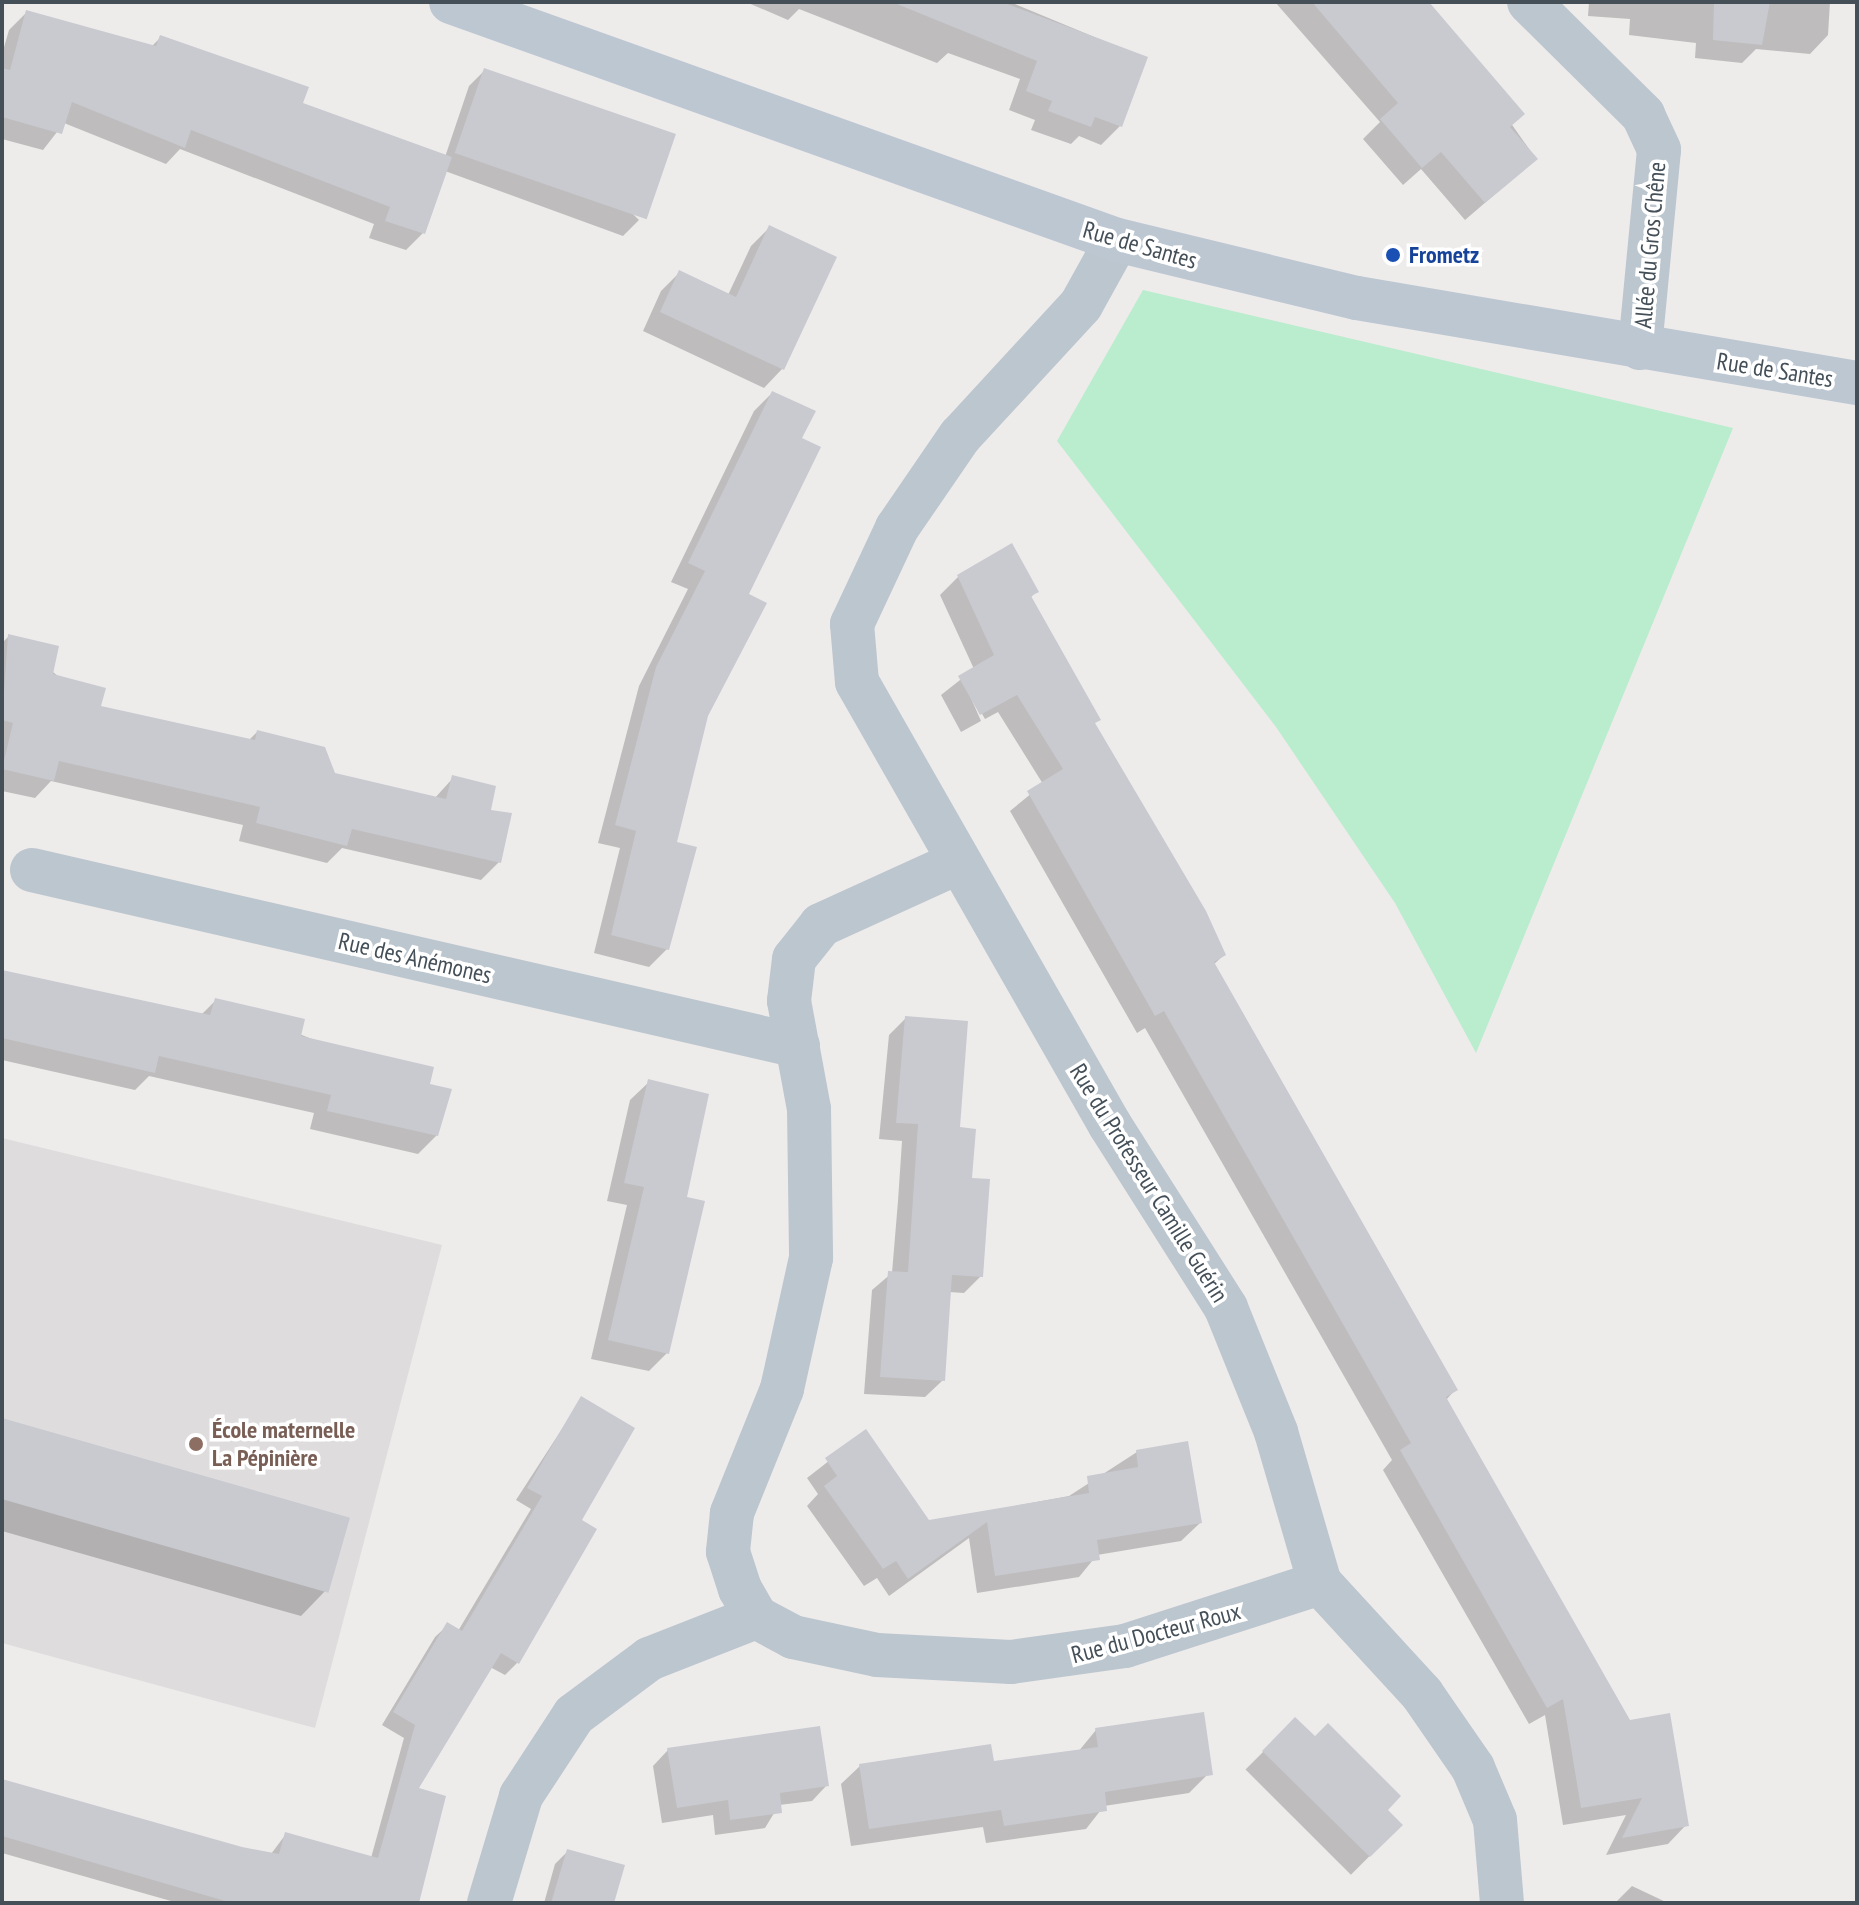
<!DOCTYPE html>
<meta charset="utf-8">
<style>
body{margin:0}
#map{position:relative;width:1859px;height:1905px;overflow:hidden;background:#eeebeb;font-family:"PT Sans Narrow",sans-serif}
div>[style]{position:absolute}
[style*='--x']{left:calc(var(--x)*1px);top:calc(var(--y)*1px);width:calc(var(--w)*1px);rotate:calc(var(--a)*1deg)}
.education>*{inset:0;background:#dfdcdd}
.green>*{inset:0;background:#b9edcd}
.shadow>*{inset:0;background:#0003;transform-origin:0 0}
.building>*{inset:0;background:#c8cad0;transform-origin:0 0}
.street>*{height:44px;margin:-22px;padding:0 22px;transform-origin:22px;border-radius:22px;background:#bcc6ce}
.secondary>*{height:44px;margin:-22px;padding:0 22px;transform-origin:22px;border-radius:22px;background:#bcc7d2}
.dots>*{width:22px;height:22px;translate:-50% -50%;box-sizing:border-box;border:4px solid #fff;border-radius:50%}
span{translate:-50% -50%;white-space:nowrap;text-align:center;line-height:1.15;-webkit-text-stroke:7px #fff;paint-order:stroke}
.street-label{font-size:24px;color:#444f58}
.transit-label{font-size:24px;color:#164399;font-weight:700}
.left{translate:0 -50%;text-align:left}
.education-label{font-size:24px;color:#785e54;font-weight:700}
.frame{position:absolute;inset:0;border:4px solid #444f58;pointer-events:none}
</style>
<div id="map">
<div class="education">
<div style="clip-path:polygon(2px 1138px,442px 1245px,315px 1728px,2px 1643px)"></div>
</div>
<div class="green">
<div style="clip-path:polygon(1143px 290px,1733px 428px,1476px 1053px,1395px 903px,1276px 727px,1057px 441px)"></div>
</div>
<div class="shadow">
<div style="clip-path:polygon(746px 2px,1010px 2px,1145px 58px,1120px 126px,1101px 145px,1079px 136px,1071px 144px,1031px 130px,1035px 120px,1009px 110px,1020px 79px,948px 53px,937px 63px,799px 9px,788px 20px)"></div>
<div style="clip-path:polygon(1275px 2px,1426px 2px,1536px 159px,1465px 220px,1421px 169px,1403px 185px,1363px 139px,1380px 122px)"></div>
<div style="clip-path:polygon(1589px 2px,1830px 2px,1828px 35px,1810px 54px,1756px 49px,1742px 63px,1695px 58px,1696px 43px,1629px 35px,1630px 19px,1588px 16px)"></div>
<div style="clip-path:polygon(27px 12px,151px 47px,161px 37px,300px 104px,445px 157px,469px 86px,485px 70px,639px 220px,623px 236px,445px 171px,423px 233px,406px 250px,369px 238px,374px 224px,180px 149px,166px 164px,64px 123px,43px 150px,2px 139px,2px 54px,9px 30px)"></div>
<div style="clip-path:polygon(769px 228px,834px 258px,782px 369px,764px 388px,643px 331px,661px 291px,679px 273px,728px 295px,751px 246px)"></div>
<div style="clip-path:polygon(772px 393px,799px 439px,706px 715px,675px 843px,667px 949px,649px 967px,594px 953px,620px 848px,598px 843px,639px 686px,688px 589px,671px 582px,754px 411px)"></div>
<div style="clip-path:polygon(958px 577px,1036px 592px,1030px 598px,1094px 724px,1224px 955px,1213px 965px,1456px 1389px,1446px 1400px,1686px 1825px,1668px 1844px,1606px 1855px,1626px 1815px,1563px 1825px,1545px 1715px,1529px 1724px,1383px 1470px,1392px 1460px,1145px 1028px,1137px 1033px,1010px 811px,1043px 784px,998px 712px,985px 719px,963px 680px,981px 721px,961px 732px,941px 695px,974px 669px,940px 595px)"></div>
<div style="clip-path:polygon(8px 637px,99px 708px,249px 740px,257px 732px,333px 775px,434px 799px,453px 778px,488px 811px,499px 862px,481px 880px,342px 848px,327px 863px,239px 841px,243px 825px,51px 781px,35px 798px,2px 791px,2px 643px)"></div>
<div style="clip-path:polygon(2px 972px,201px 1015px,216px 1000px,427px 1086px,437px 1135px,418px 1154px,310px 1129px,314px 1113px,149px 1076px,135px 1090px,2px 1060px)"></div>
<div style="clip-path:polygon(906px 1018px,958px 1129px,981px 1276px,964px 1293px,949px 1292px,943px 1380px,925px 1397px,864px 1394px,872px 1290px,892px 1273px,898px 1201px,902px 1141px,879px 1139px,889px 1035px)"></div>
<div style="clip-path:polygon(649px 1082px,685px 1198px,667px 1353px,649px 1371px,591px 1359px,627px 1205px,607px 1201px,630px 1100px)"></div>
<div style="clip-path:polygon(582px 1398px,517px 1663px,505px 1675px,490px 1667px,416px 1789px,416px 1903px,178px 1903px,2px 1853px,2px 1781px,241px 1849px,271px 1854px,286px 1834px,371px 1858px,404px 1738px,382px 1725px,435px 1637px,448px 1625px,458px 1631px,531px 1509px,516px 1500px)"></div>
<div style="clip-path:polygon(2px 1420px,328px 1588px,301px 1616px,2px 1531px)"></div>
<div style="clip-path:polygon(866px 1432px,928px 1522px,1069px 1496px,1137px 1452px,1200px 1523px,1181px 1541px,1097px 1555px,1079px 1577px,977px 1593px,969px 1538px,889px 1596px,877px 1578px,864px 1586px,807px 1506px,818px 1494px,807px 1478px)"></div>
<div style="left:1295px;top:1720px;width:149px;height:70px;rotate:45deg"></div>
<div style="clip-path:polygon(1096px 1730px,1208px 1774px,1189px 1793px,1104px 1806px,1086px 1829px,986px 1843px,983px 1827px,851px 1846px,841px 1784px,860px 1766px,992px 1764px,1078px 1752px)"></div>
<div style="clip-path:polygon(668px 1750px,827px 1785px,812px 1801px,779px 1805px,765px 1828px,715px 1835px,713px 1815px,662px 1823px,653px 1766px)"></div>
<div style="clip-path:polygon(568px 1851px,612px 1903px,544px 1903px,555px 1864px)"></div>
<div style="clip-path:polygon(1632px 1886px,1668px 1903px,1615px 1903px)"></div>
</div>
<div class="building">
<div style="clip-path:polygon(892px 2px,1002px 2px,1148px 57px,1122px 127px,1095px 117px,1091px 127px,1048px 111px,1052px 101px,1026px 91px,1037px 61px)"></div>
<div style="clip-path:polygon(1312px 2px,1429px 2px,1525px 114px,1510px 127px,1538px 159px,1485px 203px,1441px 152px,1422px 168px,1380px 119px,1398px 103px)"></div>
<div style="clip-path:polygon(1714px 2px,1770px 2px,1762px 45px,1713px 40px)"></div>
<div style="clip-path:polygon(26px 10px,156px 46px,160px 35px,309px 87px,303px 103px,452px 157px,425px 234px,385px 221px,390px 207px,191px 130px,185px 148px,72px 102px,62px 134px,2px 117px,2px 68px,10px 70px)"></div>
<div style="left:484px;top:68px;width:203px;height:90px;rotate:19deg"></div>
<div style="clip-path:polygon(769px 225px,837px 257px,784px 370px,660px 312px,679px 270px,736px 297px)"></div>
<div style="clip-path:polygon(772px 391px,816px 411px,802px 438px,821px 447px,749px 594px,767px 603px,708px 716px,677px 842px,697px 847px,669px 950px,611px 935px,636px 831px,615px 825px,656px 667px,705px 571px,688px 563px)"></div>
<div style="clip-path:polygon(1012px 543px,1039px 592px,1031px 596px,1101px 720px,1095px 723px,1206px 911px,1226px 955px,1214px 962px,1458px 1390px,1446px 1397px,1630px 1720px,1670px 1713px,1689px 1826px,1622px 1838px,1642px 1798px,1581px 1808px,1563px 1699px,1547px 1708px,1400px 1450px,1411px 1443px,1164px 1011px,1155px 1016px,1027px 791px,1063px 769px,1017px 695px,980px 715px,958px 676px,994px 655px,957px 575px)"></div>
<div style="clip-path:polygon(8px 634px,59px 646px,53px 674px,106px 688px,101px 706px,255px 740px,257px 730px,325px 747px,335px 773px,446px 799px,452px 775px,496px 786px,491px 810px,512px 813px,501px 863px,352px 829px,347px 846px,256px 823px,260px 807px,59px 761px,54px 781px,2px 769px,13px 723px,2px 720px)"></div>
<div style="clip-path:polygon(2px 970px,210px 1015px,215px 998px,305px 1019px,301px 1036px,434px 1067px,430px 1084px,452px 1089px,438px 1136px,327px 1111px,331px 1095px,159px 1056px,155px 1073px,2px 1038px)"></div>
<div style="clip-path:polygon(905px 1016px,968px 1021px,960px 1127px,976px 1129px,972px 1178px,990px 1179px,983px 1277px,952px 1275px,945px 1381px,880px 1377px,888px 1271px,908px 1272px,914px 1183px,918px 1124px,896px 1123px)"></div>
<div style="clip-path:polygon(648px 1079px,709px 1094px,687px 1197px,705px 1201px,669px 1354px,608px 1340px,644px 1187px,624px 1183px)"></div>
<div style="clip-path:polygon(581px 1396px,635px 1428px,582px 1520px,597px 1529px,519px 1664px,501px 1653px,419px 1788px,446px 1796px,419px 1903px,232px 1903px,2px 1836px,2px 1779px,242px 1847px,279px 1854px,285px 1832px,378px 1858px,415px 1725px,393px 1712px,447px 1622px,462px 1631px,542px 1496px,527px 1488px)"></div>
<div style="left:2px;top:1418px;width:362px;height:78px;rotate:16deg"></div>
<div style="clip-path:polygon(866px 1429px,929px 1520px,1089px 1493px,1087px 1476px,1138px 1467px,1136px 1450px,1188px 1441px,1202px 1523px,1097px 1540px,1100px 1560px,995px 1576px,987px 1522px,908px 1579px,896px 1561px,883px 1569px,824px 1486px,837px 1476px,825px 1458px)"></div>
<div style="clip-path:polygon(1204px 1712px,1213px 1775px,1105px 1792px,1107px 1811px,1004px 1826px,1001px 1810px,869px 1829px,859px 1764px,991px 1744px,994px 1761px,1098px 1747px,1095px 1728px)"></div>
<div style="clip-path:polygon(1295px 1717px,1315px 1736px,1328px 1723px,1401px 1796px,1388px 1810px,1403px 1825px,1370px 1857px,1262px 1751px)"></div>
<div style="clip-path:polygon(820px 1726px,829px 1786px,780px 1793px,782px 1813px,730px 1820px,728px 1800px,677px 1808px,667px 1748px)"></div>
<div style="clip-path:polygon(567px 1849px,625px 1865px,614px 1903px,551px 1903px)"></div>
</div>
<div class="street">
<div style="--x:1529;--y:2;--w:161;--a:44.7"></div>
<div style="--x:1643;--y:115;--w:38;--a:65"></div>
<div style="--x:1659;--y:150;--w:199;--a:95.5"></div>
<div style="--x:1117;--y:240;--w:74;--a:119"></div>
<div style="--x:1081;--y:305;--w:178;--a:132.7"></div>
<div style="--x:960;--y:436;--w:112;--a:124.4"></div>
<div style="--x:897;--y:528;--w:106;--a:115.1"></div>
<div style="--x:852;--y:624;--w:58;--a:85.1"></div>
<div style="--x:857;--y:682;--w:510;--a:60.27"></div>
<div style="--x:1110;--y:1125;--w:217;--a:57.6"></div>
<div style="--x:1226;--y:1308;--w:134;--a:68"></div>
<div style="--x:1276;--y:1432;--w:157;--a:73.8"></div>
<div style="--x:1320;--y:1583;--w:151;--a:47.4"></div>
<div style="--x:1422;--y:1694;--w:90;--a:55.4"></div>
<div style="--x:1473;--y:1768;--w:56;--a:67.1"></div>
<div style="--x:1495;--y:1820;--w:83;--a:85.2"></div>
<div style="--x:959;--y:862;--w:152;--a:155.5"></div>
<div style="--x:821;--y:925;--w:43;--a:128.5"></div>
<div style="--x:794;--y:959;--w:42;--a:96.8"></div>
<div style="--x:789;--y:1001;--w:110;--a:79.5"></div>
<div style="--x:809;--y:1109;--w:149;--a:89.2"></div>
<div style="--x:811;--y:1258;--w:134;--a:102.5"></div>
<div style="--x:782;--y:1389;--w:134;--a:112"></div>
<div style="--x:732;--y:1513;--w:39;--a:96"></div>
<div style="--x:728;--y:1552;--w:39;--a:72"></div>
<div style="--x:740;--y:1589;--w:32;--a:60"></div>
<div style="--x:756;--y:1617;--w:42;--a:28.4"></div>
<div style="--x:793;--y:1637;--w:86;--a:12.1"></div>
<div style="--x:877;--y:1655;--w:134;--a:3"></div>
<div style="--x:1011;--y:1662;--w:115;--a:-8"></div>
<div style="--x:1125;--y:1646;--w:205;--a:-17.9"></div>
<div style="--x:32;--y:870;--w:786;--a:12.94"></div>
<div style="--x:489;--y:1903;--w:112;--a:-73.3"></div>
<div style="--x:521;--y:1796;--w:97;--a:-56.8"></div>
<div style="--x:574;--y:1715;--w:94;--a:-36.7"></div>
<div style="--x:649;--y:1659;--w:115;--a:-21.4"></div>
</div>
<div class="secondary">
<div style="--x:451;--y:2;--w:707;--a:19.66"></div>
<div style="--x:1117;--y:240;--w:247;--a:13.6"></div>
<div style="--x:1357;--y:298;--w:507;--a:9.65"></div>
</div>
<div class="dots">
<div style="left:1393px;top:255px;background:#1a4fb4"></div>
<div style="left:196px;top:1444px;background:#8d6e63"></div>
</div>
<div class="street-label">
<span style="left:1140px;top:245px;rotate:16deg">Rue de Santes</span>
<span style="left:1650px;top:245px;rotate:-85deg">Allée du Gros Chêne</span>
<span style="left:1775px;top:370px;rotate:9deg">Rue de Santes</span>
<span style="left:415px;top:958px;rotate:13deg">Rue des Anémones</span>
<span style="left:1149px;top:1183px;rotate:58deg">Rue du Professeur Camille Guérin</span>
<span style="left:1156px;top:1633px;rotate:-15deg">Rue du Docteur Roux</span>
</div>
<div class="transit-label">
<span class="left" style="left:1409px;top:255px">Frometz</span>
</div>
<div class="education-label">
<span class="left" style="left:212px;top:1444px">École maternelle<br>La Pépinière</span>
</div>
<div class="frame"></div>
</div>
